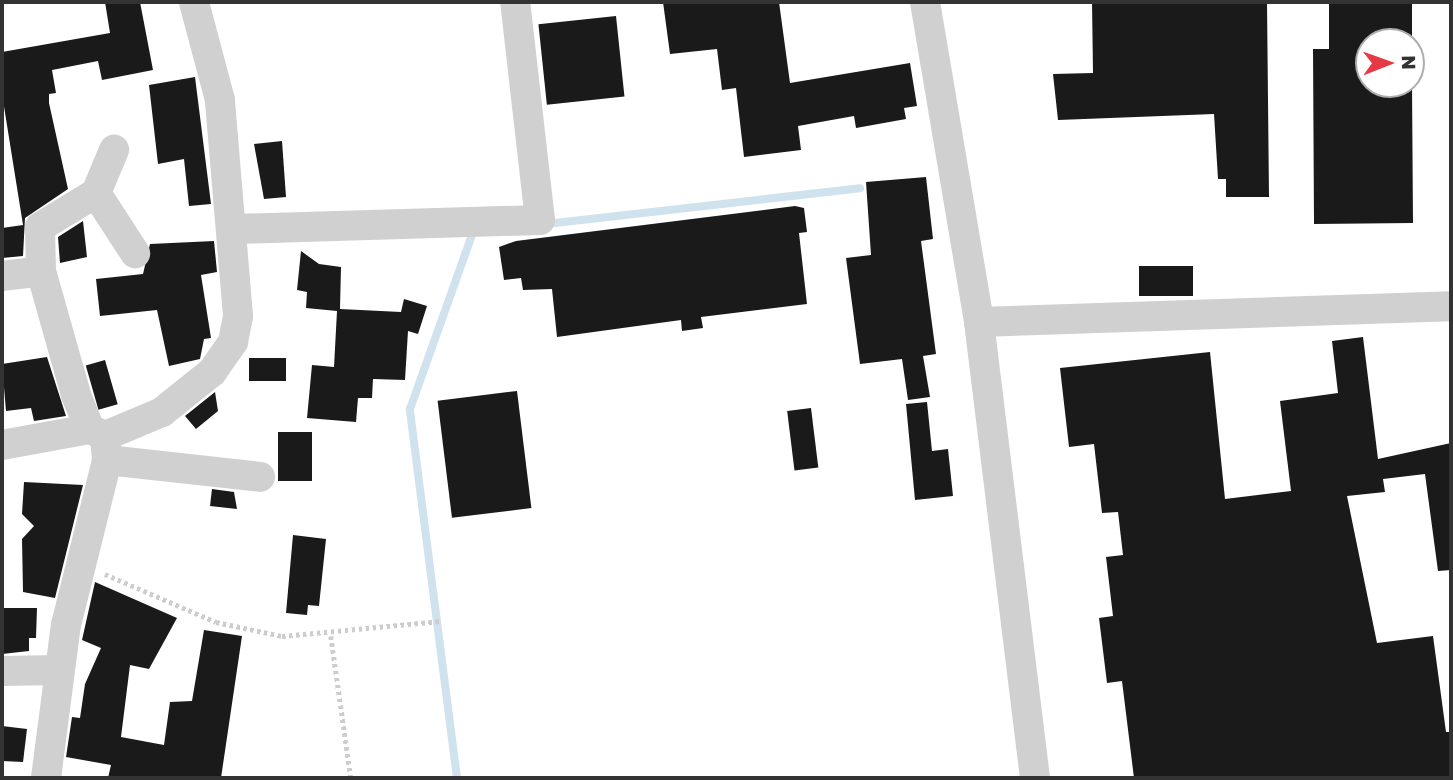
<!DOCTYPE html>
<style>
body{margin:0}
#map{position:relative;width:1453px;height:780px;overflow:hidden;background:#fff;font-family:"Golos Text",sans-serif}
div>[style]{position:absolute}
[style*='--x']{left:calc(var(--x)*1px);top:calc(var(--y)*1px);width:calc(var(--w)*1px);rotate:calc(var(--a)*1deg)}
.stream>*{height:8px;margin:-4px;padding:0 4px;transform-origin:4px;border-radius:4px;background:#cfe2ee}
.building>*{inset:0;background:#1a1a1a;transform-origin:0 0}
.path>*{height:4.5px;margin-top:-2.25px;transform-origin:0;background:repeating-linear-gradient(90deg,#cdcdcd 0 3.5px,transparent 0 7px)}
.minor>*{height:30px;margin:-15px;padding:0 15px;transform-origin:15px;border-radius:15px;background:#d0d0d0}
span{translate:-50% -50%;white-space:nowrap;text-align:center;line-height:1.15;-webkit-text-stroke:7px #fff;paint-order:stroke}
.frame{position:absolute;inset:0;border:4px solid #333;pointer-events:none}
.north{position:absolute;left:1355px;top:28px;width:70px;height:70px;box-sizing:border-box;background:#fff;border:2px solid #adadad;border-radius:50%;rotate:89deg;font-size:19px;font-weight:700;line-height:28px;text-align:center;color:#333}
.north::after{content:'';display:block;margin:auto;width:24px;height:32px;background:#e63946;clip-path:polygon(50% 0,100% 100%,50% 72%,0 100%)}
</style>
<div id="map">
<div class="stream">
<div style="--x:546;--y:224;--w:316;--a:-6.5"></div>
<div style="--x:457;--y:778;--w:372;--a:-97.3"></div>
<div style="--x:410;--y:409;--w:191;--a:-70.4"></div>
</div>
<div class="building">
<div style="clip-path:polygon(105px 2px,140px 2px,153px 70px,102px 80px,98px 61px,52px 70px,56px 93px,49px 94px,49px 103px,68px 189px,25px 218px,23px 256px,2px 258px,2px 228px,23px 225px,2px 94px,2px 52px,110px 33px)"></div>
<div style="clip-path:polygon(663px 2px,779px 2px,790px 83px,910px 63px,917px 106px,904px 108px,906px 119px,856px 128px,854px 116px,798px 126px,801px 150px,744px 157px,736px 88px,722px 90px,717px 49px,670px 54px)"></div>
<div style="clip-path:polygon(1092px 2px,1267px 2px,1269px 197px,1226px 197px,1226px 179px,1218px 179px,1214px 114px,1058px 120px,1053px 74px,1093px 73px)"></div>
<div style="clip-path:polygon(1329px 2px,1412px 2px,1412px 42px,1369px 42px,1369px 84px,1412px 84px,1413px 223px,1314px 224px,1313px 49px,1329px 49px)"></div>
<div style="left:616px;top:16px;width:81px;height:78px;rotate:84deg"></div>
<div style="clip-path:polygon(195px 77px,211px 204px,189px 206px,184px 159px,158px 164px,149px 85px)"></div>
<div style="clip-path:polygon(282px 141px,286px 197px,264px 199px,254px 144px)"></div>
<div style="clip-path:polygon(926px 177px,933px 239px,921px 241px,936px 354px,923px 356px,930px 397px,908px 400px,902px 359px,860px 364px,846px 258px,871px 255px,866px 182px)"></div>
<div style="clip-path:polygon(795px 206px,804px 208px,807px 232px,799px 233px,807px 304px,701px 317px,703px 328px,682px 331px,681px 320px,557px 337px,552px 289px,523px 290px,521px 278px,504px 280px,499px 247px,516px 241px)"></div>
<div style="clip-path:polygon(83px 221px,87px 257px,60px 263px,58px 237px)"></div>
<div style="clip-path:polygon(214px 241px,217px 272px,201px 275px,211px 338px,204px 339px,200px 359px,169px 366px,157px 310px,100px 316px,96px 279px,143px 274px,150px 244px)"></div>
<div style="clip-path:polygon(301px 251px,319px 264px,341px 267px,340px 309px,401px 312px,404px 299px,427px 306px,418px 334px,408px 331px,405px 380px,373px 379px,372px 398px,358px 398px,356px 422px,307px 418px,312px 365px,334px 367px,337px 311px,306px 308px,307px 292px,297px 290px)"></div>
<div style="left:1139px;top:266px;width:54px;height:30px"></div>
<div style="clip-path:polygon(1363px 337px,1378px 459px,1451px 443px,1451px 570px,1438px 571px,1425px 474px,1383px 479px,1385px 492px,1347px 496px,1377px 643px,1433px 636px,1446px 732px,1451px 732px,1451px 778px,1134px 778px,1122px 681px,1107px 683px,1099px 618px,1113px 616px,1106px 557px,1123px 555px,1118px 512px,1102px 513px,1094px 444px,1069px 447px,1060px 368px,1210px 352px,1225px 499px,1291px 491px,1280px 401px,1338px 393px,1332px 341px)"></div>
<div style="clip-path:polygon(47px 357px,66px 416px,34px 421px,31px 408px,6px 411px,2px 364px)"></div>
<div style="left:249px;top:358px;width:37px;height:23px"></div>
<div style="left:105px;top:360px;width:46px;height:20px;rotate:74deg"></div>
<div style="left:517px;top:391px;width:118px;height:80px;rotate:83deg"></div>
<div style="clip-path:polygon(215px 392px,218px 411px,196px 429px,185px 416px)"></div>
<div style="clip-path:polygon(927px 402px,932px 451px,948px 449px,953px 496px,915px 500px,906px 404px)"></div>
<div style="left:811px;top:408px;width:60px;height:24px;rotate:83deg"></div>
<div style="left:278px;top:432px;width:34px;height:49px"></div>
<div style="clip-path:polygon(24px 482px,83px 485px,55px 598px,23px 592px,22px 539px,34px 526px,22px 514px)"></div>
<div style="clip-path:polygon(212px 489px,234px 492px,237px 509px,210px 506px)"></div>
<div style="clip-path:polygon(293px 535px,326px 539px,319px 606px,308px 605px,307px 615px,286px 613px)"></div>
<div style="clip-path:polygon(95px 582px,177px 618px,149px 669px,130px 665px,121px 737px,164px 745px,170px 702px,192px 701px,204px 630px,242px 636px,221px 778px,108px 778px,111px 765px,66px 757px,72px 717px,80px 718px,85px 684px,101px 648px,82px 640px)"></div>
<div style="clip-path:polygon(2px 608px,37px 608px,36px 638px,29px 638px,29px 651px,2px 654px)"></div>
<div style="clip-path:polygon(2px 726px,27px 729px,23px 762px,2px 761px)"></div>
</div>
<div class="path">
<div style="--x:105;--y:574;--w:121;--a:23.4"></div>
<div style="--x:216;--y:622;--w:67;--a:12"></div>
<div style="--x:282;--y:636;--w:160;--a:-5.4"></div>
<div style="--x:331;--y:636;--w:143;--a:82"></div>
</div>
<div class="minor">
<div style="--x:925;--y:2;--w:325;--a:80.4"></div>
<div style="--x:979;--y:322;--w:459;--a:83"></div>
<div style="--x:96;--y:193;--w:72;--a:57"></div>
<div style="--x:235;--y:229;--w:305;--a:-1.7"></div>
<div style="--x:540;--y:220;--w:219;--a:-96.5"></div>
<div style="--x:41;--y:271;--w:129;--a:74.2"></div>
<div style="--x:76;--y:395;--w:37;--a:68"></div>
<div style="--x:90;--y:429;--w:17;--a:25"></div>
<div style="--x:2;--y:276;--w:39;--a:-7"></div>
<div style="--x:41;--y:271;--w:44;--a:-91.3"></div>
<div style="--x:40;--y:227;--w:66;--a:-31.3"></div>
<div style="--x:96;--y:193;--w:47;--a:-67.3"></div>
<div style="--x:979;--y:322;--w:472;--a:-1.9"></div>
<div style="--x:2;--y:445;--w:89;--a:-10.3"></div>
<div style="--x:107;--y:460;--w:154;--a:6.3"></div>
<div style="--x:2;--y:671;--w:57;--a:-1"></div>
<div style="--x:46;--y:778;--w:154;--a:-82.6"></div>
<div style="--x:66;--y:625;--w:170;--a:-76"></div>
<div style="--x:107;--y:460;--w:24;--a:-95"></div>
<div style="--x:105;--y:436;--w:62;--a:-22.8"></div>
<div style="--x:162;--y:412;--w:64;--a:-38.7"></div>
<div style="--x:212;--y:372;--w:37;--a:-55"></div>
<div style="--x:233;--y:342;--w:26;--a:-79"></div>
<div style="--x:238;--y:316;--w:217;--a:-94.8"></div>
<div style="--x:220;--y:100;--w:101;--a:-104.9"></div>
</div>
<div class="frame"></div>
<div class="north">N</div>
</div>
